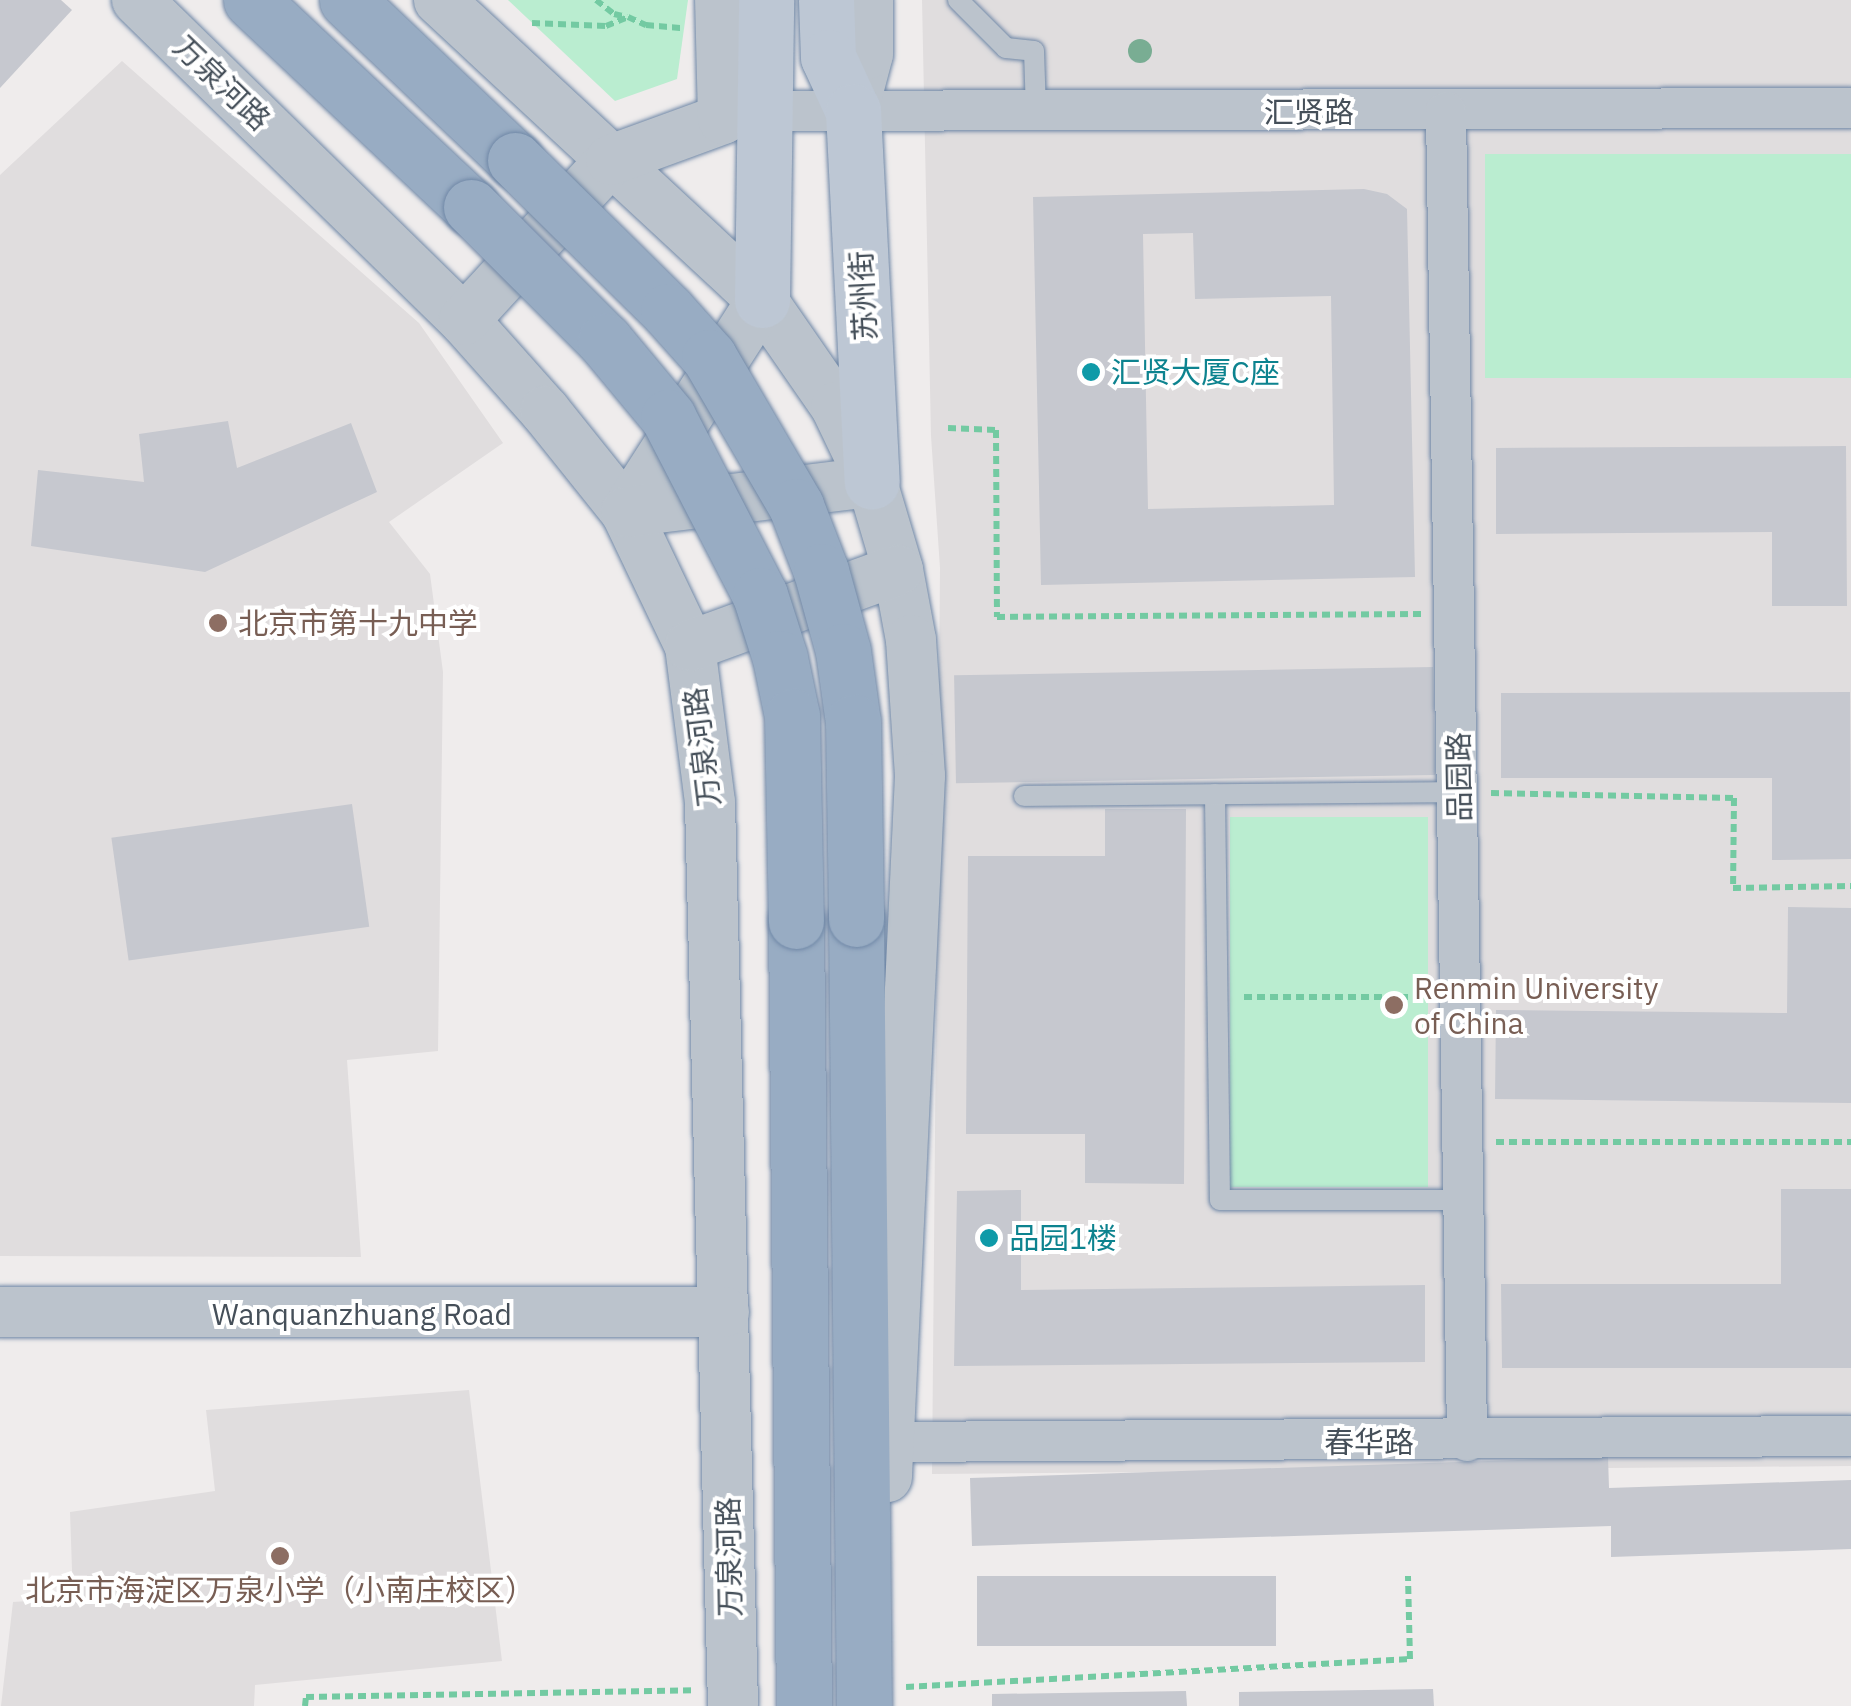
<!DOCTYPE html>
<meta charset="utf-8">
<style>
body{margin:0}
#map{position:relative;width:1851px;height:1706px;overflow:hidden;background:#efecec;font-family:"IBM Plex Sans","Noto Sans SC",sans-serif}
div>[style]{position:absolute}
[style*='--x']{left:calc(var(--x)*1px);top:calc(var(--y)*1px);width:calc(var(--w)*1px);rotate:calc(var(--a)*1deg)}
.education>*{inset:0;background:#e0ddde}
.green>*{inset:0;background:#baedd0;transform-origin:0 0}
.building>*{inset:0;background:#c6c8cf;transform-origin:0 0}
.path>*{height:6px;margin-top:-3px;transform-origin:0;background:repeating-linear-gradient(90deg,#73caa2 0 8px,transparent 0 13px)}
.roads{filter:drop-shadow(0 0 2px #7088a7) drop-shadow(0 0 2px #7088a7)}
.service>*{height:20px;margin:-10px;padding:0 10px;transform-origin:10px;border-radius:10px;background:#bbc3cc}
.minor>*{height:40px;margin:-20px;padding:0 20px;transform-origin:20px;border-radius:20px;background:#bbc3cc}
.tertiary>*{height:50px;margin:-25px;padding:0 25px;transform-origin:25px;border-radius:25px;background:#bbc3cc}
.secondary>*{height:55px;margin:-27.5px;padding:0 27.5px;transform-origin:27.5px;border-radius:27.5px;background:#bdc7d4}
.trunk>*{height:55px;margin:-27.5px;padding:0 27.5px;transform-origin:27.5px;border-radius:27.5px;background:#98acc3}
.bridges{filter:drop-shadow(0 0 2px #7088a7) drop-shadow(0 0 2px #7088a7)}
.trunk-bridge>*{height:55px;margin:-27.5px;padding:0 27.5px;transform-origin:27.5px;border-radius:27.5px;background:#98acc3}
.trees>*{width:24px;height:24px;margin:-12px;border-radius:50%;background:#79ad93}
.dots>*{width:28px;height:28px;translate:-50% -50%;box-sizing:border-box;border:5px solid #fff;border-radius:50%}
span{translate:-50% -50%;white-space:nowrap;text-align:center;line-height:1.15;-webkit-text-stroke:8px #fff;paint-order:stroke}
.street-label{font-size:30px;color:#454f59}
.culture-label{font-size:30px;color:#0d838f}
.left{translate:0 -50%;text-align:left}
.education-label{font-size:30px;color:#785e54}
</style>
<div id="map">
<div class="education">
<div style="clip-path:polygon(922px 0,1851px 0,1851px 1466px,932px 1474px,940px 568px,931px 436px)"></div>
<div style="clip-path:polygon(122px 61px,419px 323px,503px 443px,389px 522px,430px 574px,443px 672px,438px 1051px,347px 1060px,361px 1257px,0 1256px,0 175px)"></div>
<div style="clip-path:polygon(469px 1390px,502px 1661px,255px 1685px,254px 1706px,1px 1706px,13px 1602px,73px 1598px,70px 1512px,215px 1491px,206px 1410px)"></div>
</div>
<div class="green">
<div style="clip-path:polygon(508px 0,688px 0,677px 79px,615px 101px)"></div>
<div style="left:1851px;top:154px;width:224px;height:366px;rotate:90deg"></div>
<div style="left:1230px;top:817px;width:198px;height:370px"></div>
</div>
<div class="building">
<div style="clip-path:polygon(0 0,61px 0,72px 10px,0 88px)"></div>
<div style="clip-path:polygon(evenodd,1364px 189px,1387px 194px,1407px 209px,1415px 577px,1041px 585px,1033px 197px,1364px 189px,1193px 233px,1195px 299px,1331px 296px,1334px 505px,1148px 509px,1143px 234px,1193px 233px)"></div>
<div style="clip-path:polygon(228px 421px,237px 468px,351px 423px,377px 492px,205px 572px,31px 546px,38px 470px,144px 482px,139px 434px)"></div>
<div style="clip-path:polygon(1846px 446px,1847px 606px,1772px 606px,1772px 532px,1496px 534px,1496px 448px)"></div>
<div style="left:1433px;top:667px;width:108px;height:479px;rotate:89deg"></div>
<div style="clip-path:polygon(1850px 692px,1851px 859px,1772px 860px,1772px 778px,1501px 778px,1501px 693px)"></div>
<div style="left:352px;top:804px;width:124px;height:243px;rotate:82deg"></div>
<div style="clip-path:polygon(1105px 809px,1186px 809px,1184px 1184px,1085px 1183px,1085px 1134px,966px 1134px,968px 856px,1105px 856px)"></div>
<div style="clip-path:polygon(1788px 907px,1851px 908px,1851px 1103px,1495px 1099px,1496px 1010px,1787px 1013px)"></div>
<div style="clip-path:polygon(1781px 1189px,1851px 1189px,1851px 1368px,1502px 1368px,1501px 1284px,1781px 1284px)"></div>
<div style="clip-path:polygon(1021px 1190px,1021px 1290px,1425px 1285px,1425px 1362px,954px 1366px,957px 1191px)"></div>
<div style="clip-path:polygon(1608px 1457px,1609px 1488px,1851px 1480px,1851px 1549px,1611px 1557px,1611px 1526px,972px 1546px,970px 1478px)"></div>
<div style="left:1276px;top:1576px;width:70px;height:299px;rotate:90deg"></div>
<div style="clip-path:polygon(1433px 1689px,1434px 1706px,1239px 1706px,1239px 1692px)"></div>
<div style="clip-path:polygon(1186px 1691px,1187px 1706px,992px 1706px,992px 1694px)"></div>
</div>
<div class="path">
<div style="--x:596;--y:0;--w:23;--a:38"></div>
<div style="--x:614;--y:14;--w:13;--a:13"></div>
<div style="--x:532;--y:23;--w:74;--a:2.3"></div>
<div style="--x:606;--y:26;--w:24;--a:-22"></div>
<div style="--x:628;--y:17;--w:20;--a:24"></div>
<div style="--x:646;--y:25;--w:37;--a:5"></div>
<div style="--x:948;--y:428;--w:48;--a:2.4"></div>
<div style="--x:996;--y:430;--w:187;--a:89.7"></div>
<div style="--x:997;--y:617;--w:424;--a:-0.4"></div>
<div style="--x:1491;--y:793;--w:243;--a:1.2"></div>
<div style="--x:1734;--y:798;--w:90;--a:90.6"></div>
<div style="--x:1733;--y:888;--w:118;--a:-1"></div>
<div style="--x:1244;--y:997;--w:182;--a:0"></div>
<div style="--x:1496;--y:1142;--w:355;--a:0"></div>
<div style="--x:906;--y:1687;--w:505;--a:-3.18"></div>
<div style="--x:1410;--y:1659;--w:83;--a:-91.4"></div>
<div style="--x:305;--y:1706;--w:9;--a:-84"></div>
<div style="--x:306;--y:1697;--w:389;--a:-1"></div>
</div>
<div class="roads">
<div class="service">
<div style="--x:958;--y:0;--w:68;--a:45"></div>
<div style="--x:1006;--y:48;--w:28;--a:6"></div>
<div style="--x:1034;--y:51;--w:60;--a:88.1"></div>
<div style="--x:1215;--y:794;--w:406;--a:89.3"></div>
<div style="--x:1220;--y:1200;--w:245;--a:0"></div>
<div style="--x:1024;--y:796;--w:435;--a:-0.5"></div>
</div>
<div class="minor">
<div style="--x:767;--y:111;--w:1084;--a:-0.16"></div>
<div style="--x:1446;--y:112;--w:1329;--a:89.09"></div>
<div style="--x:887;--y:1442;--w:964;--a:-0.36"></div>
</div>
<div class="tertiary">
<div style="--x:137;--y:0;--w:458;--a:44.4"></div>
<div style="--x:464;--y:320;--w:122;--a:48.3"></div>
<div style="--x:545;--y:411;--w:129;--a:51.3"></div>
<div style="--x:626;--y:512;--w:148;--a:64.5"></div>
<div style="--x:690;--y:646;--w:158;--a:82.7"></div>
<div style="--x:710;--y:803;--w:903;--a:88.54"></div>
<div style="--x:439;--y:0;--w:441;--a:42.9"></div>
<div style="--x:762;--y:300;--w:130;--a:55.3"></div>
<div style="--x:836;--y:407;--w:83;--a:64.4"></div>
<div style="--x:872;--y:482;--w:92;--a:73.5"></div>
<div style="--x:898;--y:570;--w:71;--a:79.5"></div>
<div style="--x:911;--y:640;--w:136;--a:86.2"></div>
<div style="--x:920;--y:776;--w:702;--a:92.7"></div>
<div style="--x:853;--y:111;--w:59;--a:-75.3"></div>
<div style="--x:868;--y:54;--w:54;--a:-90"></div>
<div style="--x:464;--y:320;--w:217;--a:-47.4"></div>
<div style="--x:611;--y:160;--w:119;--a:-20.1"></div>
<div style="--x:723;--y:119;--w:119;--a:-91.4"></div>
<div style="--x:626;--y:512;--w:252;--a:-57.3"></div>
<div style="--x:626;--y:512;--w:248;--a:-7"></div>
<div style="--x:690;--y:646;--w:221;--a:-20.1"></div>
<div style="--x:0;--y:1312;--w:724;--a:0"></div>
</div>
<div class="secondary">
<div style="--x:826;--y:0;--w:57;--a:88"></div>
<div style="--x:828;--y:57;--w:60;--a:65.2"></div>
<div style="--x:853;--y:111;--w:371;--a:87.1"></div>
<div style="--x:762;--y:300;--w:300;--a:-89.2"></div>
</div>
<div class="trunk">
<div style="--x:251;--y:0;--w:302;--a:43.3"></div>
<div style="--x:347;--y:0;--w:232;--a:43.6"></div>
<div style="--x:856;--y:919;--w:787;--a:89.42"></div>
<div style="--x:796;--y:921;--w:785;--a:89.42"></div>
</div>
</div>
<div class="bridges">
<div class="trunk-bridge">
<div style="--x:515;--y:160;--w:215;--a:44.6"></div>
<div style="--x:668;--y:311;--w:62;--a:48.3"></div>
<div style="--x:709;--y:357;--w:173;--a:59.7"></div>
<div style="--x:796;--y:506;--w:70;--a:69"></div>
<div style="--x:821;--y:571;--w:83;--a:74.6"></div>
<div style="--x:843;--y:651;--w:72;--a:82"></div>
<div style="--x:853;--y:722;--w:197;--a:89.1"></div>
<div style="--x:471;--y:207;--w:190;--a:45"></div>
<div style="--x:605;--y:341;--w:99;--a:50.3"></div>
<div style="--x:668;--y:417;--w:200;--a:62.7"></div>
<div style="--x:760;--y:595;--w:66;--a:72.4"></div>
<div style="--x:780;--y:658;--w:59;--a:78.3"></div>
<div style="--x:792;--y:716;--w:205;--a:88.9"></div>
</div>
</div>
<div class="trees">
<div style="left:1140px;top:51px"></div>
</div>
<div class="dots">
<div style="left:1091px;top:372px;background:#0f9aa8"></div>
<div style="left:218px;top:623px;background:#8d6e63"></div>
<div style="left:1394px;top:1005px;background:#8d6e63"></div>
<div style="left:989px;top:1238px;background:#0f9aa8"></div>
<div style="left:280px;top:1556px;background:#8d6e63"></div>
</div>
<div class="street-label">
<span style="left:222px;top:83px;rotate:44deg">万泉河路</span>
<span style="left:1309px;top:112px">汇贤路</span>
<span style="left:863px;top:296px;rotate:-93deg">苏州街</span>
<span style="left:702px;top:747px;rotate:-97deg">万泉河路</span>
<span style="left:1459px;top:777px;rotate:-91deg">品园路</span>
<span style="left:362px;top:1314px">Wanquanzhuang Road</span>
<span style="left:1369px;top:1442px">春华路</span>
<span style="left:729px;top:1557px;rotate:-91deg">万泉河路</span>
</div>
<div class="culture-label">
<span class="left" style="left:1111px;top:372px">汇贤大厦C座</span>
<span class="left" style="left:1009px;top:1238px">品园1楼</span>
</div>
<div class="education-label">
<span class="left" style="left:238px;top:623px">北京市第十九中学</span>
<span class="left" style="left:1414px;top:1005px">Renmin University<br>of China</span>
<span style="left:280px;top:1590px">北京市海淀区万泉小学（小南庄校区）</span>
</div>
</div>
